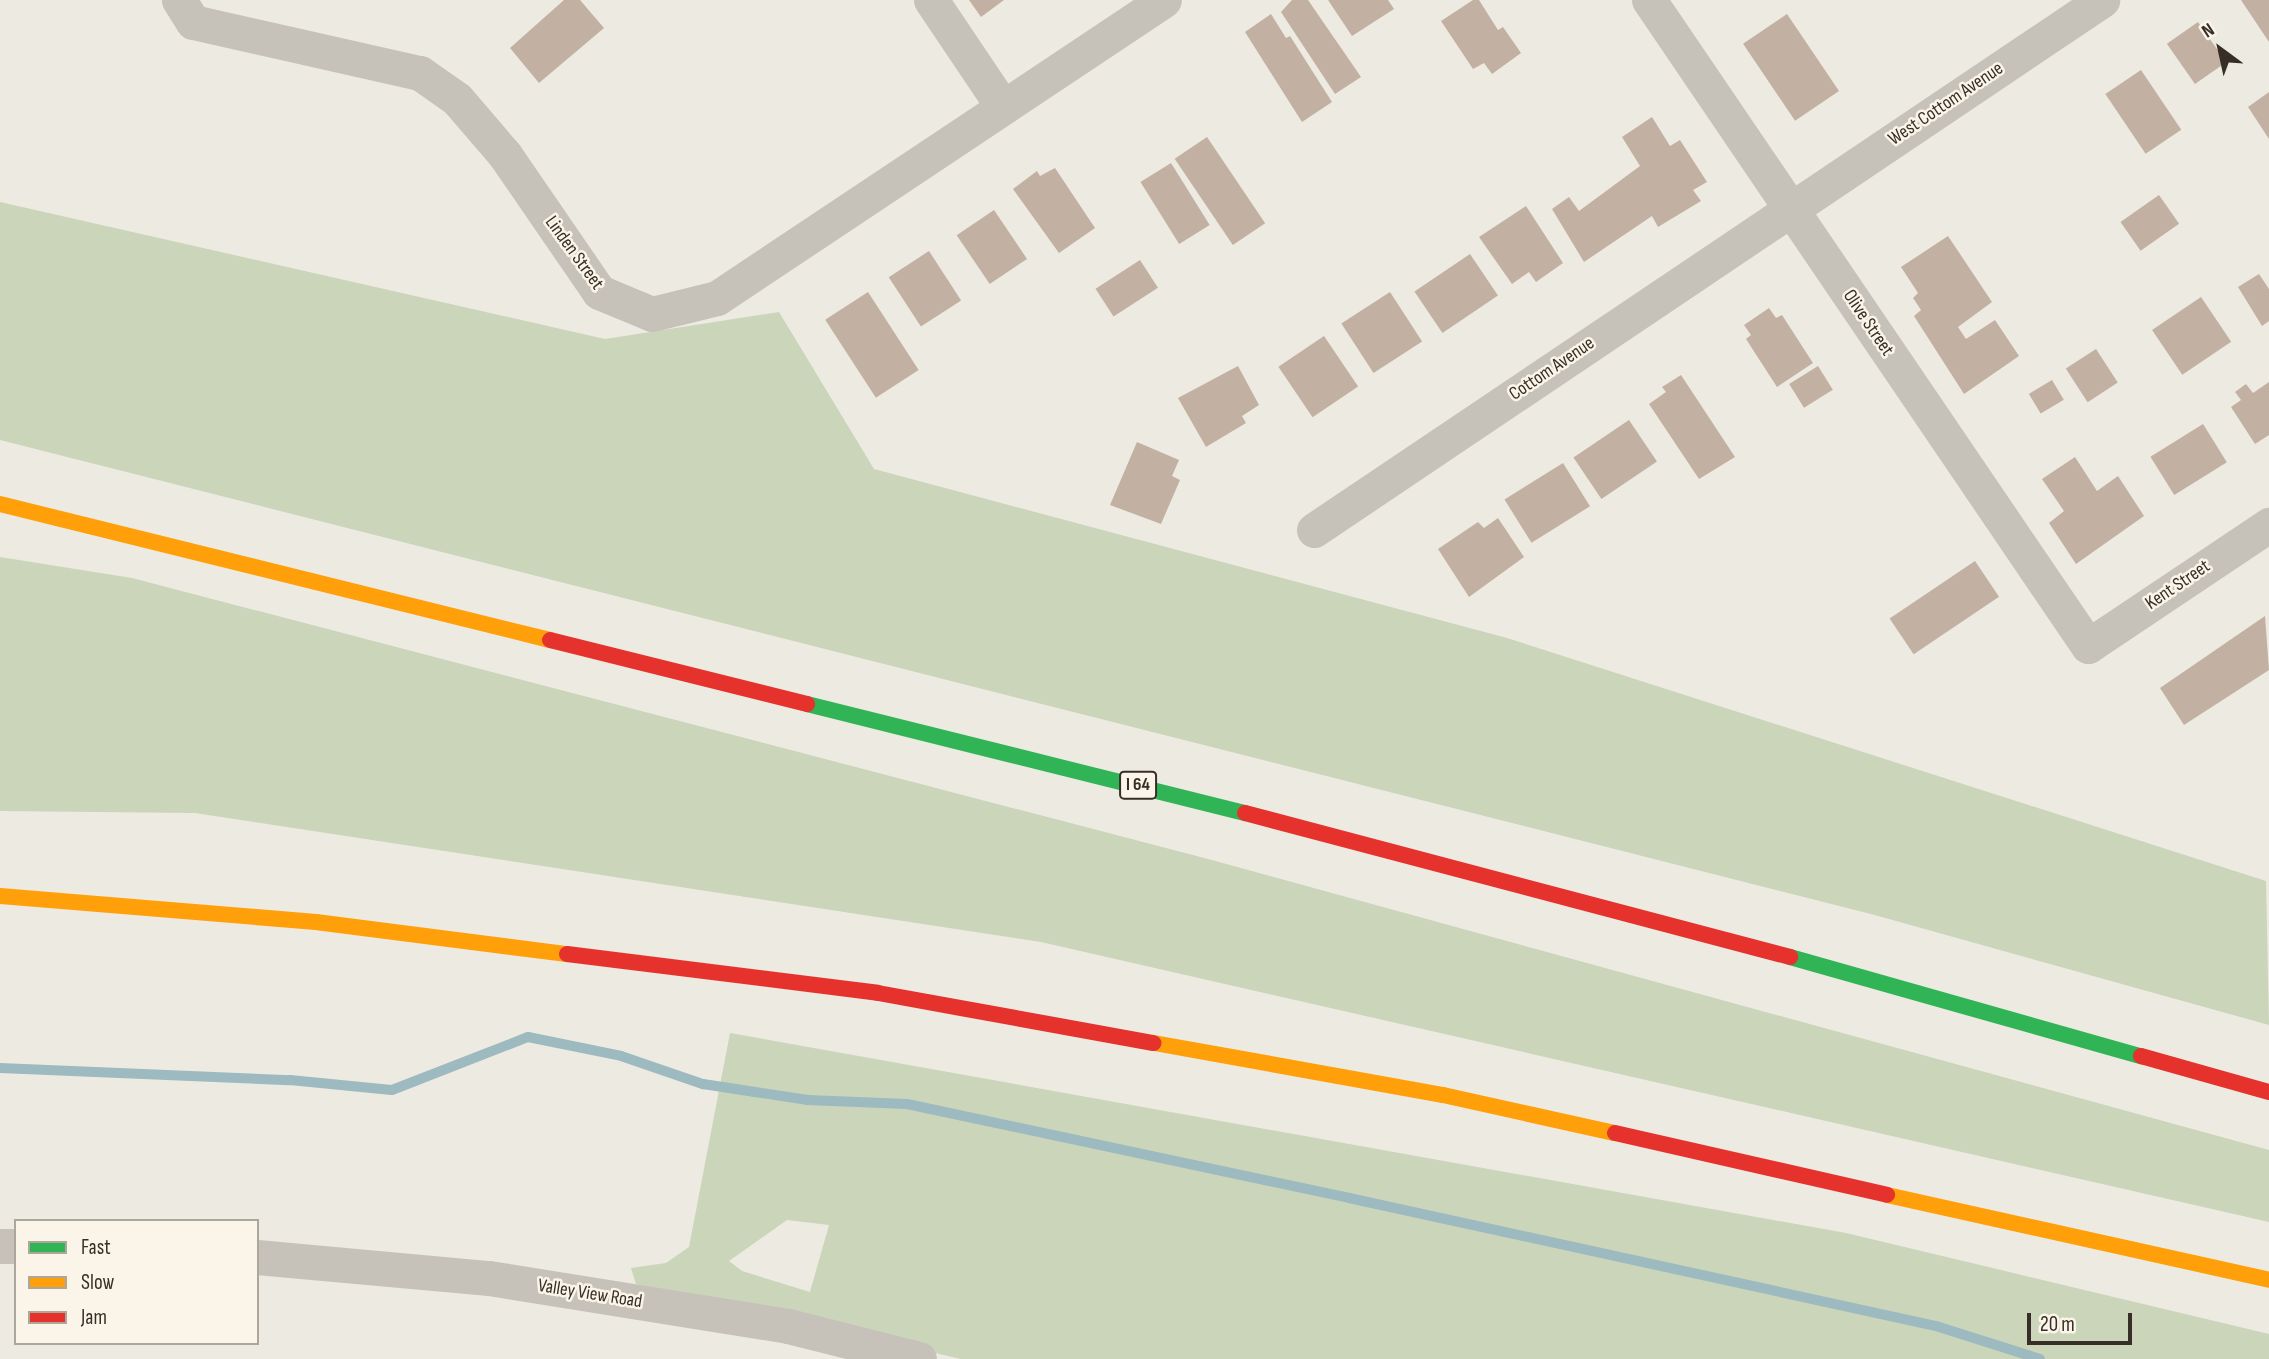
<!DOCTYPE html>
<style>
body{margin:0}
#map{position:relative;width:2269px;height:1359px;overflow:hidden;background:#edeae1;font-family:"Sofia Sans Condensed",sans-serif}
div>[style]{position:absolute}
[style*='--x']{left:calc(var(--x)*1px);top:calc(var(--y)*1px);width:calc(var(--w)*1px);rotate:calc(var(--a)*1deg)}
.green>*{inset:0;background:#cad5ba}
.stream>*{height:10px;margin:-5px;padding:0 5px;transform-origin:5px;border-radius:5px;background:#9cbabf}
.building>*{inset:0;background:#c2b1a2;transform-origin:0 0}
.street>*{height:35px;margin:-17.5px;padding:0 17.5px;transform-origin:17.5px;border-radius:17.5px;background:#c7c2b9}
.fast>*{height:16px;margin:-8px;padding:0 8px;transform-origin:8px;border-radius:8px;background:#30b455}
.slow>*{height:16px;margin:-8px;padding:0 8px;transform-origin:8px;border-radius:8px;background:#ff9f0a}
.jam>*{height:16px;margin:-8px;padding:0 8px;transform-origin:8px;border-radius:8px;background:#e5322d}
span{translate:-50% -50%;white-space:nowrap;text-align:center;line-height:1.15;-webkit-text-stroke:5px #faf5e8;paint-order:stroke}
.shield-label span{padding:2px 5px;background:#faf5e8;border:2px solid;border-radius:5px;-webkit-text-stroke-width:0}
.shield-label{font-size:18px;color:#372f27;font-weight:700}
.street-label{font-size:19px;color:#372f27}
.legend{position:absolute;left:14px;top:1219px;width:245px;height:126px;box-sizing:border-box;background:#faf5e8;border:2px solid #aca69b;margin:0;padding:9px 12px;list-style:none;font-size:21px;color:#372f27}
.legend li{display:flex;align-items:center;gap:14px;height:35px}
.legend b{width:35px;border:2px solid #aca69b}
.north{position:absolute;left:2185px;top:14px;width:70px;height:70px;-webkit-text-stroke:5px #faf5e8;paint-order:stroke;rotate:327deg;font-size:19px;font-weight:700;line-height:28px;text-align:center;color:#372f27}
.north::after{content:'';display:block;margin:auto;width:24px;height:32px;background:#372f27;clip-path:polygon(50% 0,100% 100%,50% 72%,0 100%)}
.scale{position:absolute;left:2027px;top:1313px;width:105px;height:32px;box-sizing:border-box;border:4px solid #372f27;border-top:0;padding-left:9px;font-size:21px;line-height:24px;white-space:nowrap;color:#372f27;-webkit-text-stroke:5px #faf5e8;paint-order:stroke}
</style>
<div id="map">
<div class="green">
<div style="clip-path:polygon(0 202px,605px 339px,779px 312px,874px 469px,1507px 638px,2266px 881px,2269px 1025px,1871px 914px,0 440px)"></div>
<div style="clip-path:polygon(0 557px,132px 578px,1208px 859px,2269px 1150px,2269px 1222px,1041px 942px,195px 813px,0 811px)"></div>
<div style="clip-path:polygon(evenodd,730px 1033px,1846px 1233px,2269px 1334px,2269px 1359px,961px 1359px,636px 1284px,631px 1268px,666px 1263px,689px 1247px,730px 1033px,787px 1220px,829px 1225px,810px 1292px,742px 1271px,729px 1261px,787px 1220px)"></div>
</div>
<div class="stream">
<div style="--x:0;--y:1068;--w:290;--a:2.4"></div>
<div style="--x:290;--y:1080;--w:102;--a:5.6"></div>
<div style="--x:392;--y:1090;--w:146;--a:-21.3"></div>
<div style="--x:528;--y:1037;--w:95;--a:11.5"></div>
<div style="--x:621;--y:1056;--w:87;--a:18.9"></div>
<div style="--x:703;--y:1084;--w:106;--a:8.7"></div>
<div style="--x:808;--y:1100;--w:99;--a:2.3"></div>
<div style="--x:907;--y:1104;--w:452;--a:12"></div>
<div style="--x:1349;--y:1198;--w:601;--a:12.3"></div>
<div style="--x:1936;--y:1326;--w:109;--a:17.6"></div>
</div>
<div class="building">
<div style="clip-path:polygon(564px 0,580px 0,604px 28px,539px 83px,510px 48px)"></div>
<div style="clip-path:polygon(969px 0,1004px 0,981px 17px)"></div>
<div style="clip-path:polygon(1292px 0,1308px 0,1361px 77px,1335px 94px,1281px 12px)"></div>
<div style="clip-path:polygon(1328px 0,1388px 0,1394px 9px,1352px 36px)"></div>
<div style="clip-path:polygon(1473px 0,1479px 0,1498px 30px,1503px 27px,1521px 53px,1492px 74px,1484px 63px,1473px 69px,1441px 21px)"></div>
<div style="clip-path:polygon(2241px 0,2269px 0,2269px 42px)"></div>
<div style="clip-path:polygon(1271px 14px,1286px 38px,1290px 36px,1332px 102px,1302px 122px,1245px 32px)"></div>
<div style="left:1787px;top:14px;width:93px;height:53px;rotate:56deg"></div>
<div style="left:2198px;top:22px;width:49px;height:38px;rotate:55deg"></div>
<div style="left:2141px;top:70px;width:72px;height:43px;rotate:56deg"></div>
<div style="clip-path:polygon(2269px 92px,2269px 139px,2248px 107px)"></div>
<div style="clip-path:polygon(1652px 117px,1670px 146px,1680px 140px,1707px 182px,1693px 190px,1701px 201px,1658px 227px,1652px 216px,1584px 262px,1552px 209px,1569px 197px,1579px 211px,1640px 166px,1622px 137px)"></div>
<div style="left:1207px;top:137px;width:104px;height:39px;rotate:56deg"></div>
<div style="left:1171px;top:163px;width:73px;height:36px;rotate:58deg"></div>
<div style="clip-path:polygon(1055px 168px,1095px 228px,1059px 253px,1013px 189px,1037px 171px,1040px 176px)"></div>
<div style="left:2159px;top:195px;width:35px;height:47px;rotate:55deg"></div>
<div style="clip-path:polygon(1526px 206px,1563px 263px,1536px 282px,1529px 272px,1512px 284px,1479px 237px)"></div>
<div style="left:994px;top:210px;width:59px;height:45px;rotate:56deg"></div>
<div style="clip-path:polygon(1948px 236px,1992px 302px,1958px 327px,1966px 339px,1995px 320px,2019px 356px,1964px 394px,1914px 316px,1921px 310px,1913px 298px,1918px 293px,1901px 267px)"></div>
<div style="left:929px;top:251px;width:59px;height:48px;rotate:57deg"></div>
<div style="left:1470px;top:254px;width:50px;height:67px;rotate:56deg"></div>
<div style="left:1140px;top:260px;width:33px;height:53px;rotate:57deg"></div>
<div style="clip-path:polygon(2259px 274px,2269px 289px,2269px 321px,2262px 326px,2238px 287px)"></div>
<div style="left:868px;top:292px;width:93px;height:51px;rotate:57deg"></div>
<div style="left:1390px;top:292px;width:59px;height:58px;rotate:57deg"></div>
<div style="left:2201px;top:297px;width:54px;height:59px;rotate:56deg"></div>
<div style="clip-path:polygon(1769px 308px,1776px 318px,1782px 315px,1813px 363px,1777px 387px,1746px 339px,1751px 335px,1744px 325px)"></div>
<div style="left:1324px;top:336px;width:61px;height:55px;rotate:56deg"></div>
<div style="left:2096px;top:349px;width:40px;height:36px;rotate:57deg"></div>
<div style="clip-path:polygon(1238px 366px,1259px 405px,1242px 416px,1246px 423px,1206px 447px,1178px 398px)"></div>
<div style="left:1818px;top:366px;width:28px;height:34px;rotate:58deg"></div>
<div style="clip-path:polygon(1681px 375px,1735px 457px,1699px 479px,1649px 404px,1666px 392px,1662px 387px)"></div>
<div style="left:2052px;top:380px;width:23px;height:27px;rotate:59deg"></div>
<div style="clip-path:polygon(2269px 382px,2269px 435px,2255px 444px,2231px 407px,2241px 400px,2235px 392px,2246px 384px,2253px 393px)"></div>
<div style="left:1629px;top:420px;width:50px;height:67px;rotate:56deg"></div>
<div style="left:2203px;top:424px;width:45px;height:62px;rotate:58deg"></div>
<div style="clip-path:polygon(1137px 442px,1179px 460px,1172px 476px,1180px 480px,1161px 524px,1110px 505px)"></div>
<div style="clip-path:polygon(2075px 457px,2097px 491px,2118px 476px,2144px 516px,2076px 564px,2049px 523px,2064px 511px,2042px 479px)"></div>
<div style="left:1563px;top:463px;width:51px;height:69px;rotate:58deg"></div>
<div style="clip-path:polygon(1498px 518px,1524px 557px,1469px 597px,1438px 549px,1478px 522px,1484px 528px)"></div>
<div style="left:1975px;top:561px;width:43px;height:103px;rotate:56deg"></div>
<div style="clip-path:polygon(2265px 616px,2269px 670px,2184px 725px,2160px 688px)"></div>
</div>
<div class="street">
<div style="--x:179;--y:0;--w:26;--a:58"></div>
<div style="--x:193;--y:22;--w:233;--a:12.7"></div>
<div style="--x:420;--y:73;--w:45;--a:35.1"></div>
<div style="--x:457;--y:99;--w:74;--a:49.4"></div>
<div style="--x:505;--y:155;--w:166;--a:55.5"></div>
<div style="--x:599;--y:292;--w:57;--a:22.5"></div>
<div style="--x:652;--y:314;--w:67;--a:-13.8"></div>
<div style="--x:717;--y:298;--w:537;--a:-33.69"></div>
<div style="--x:931;--y:0;--w:129;--a:56.1"></div>
<div style="--x:1649;--y:0;--w:781;--a:55.8"></div>
<div style="--x:2088;--y:646;--w:218;--a:-33.8"></div>
<div style="--x:1314;--y:530;--w:950;--a:-33.92"></div>
<div style="--x:0;--y:1246;--w:16;--a:0"></div>
<div style="--x:257;--y:1257;--w:233;--a:5.2"></div>
<div style="--x:489;--y:1278;--w:303;--a:9.1"></div>
<div style="--x:788;--y:1326;--w:135;--a:14.1"></div>
</div>
<div class="fast">
<div style="--x:807;--y:704;--w:451;--a:14"></div>
<div style="--x:1790;--y:957;--w:365;--a:15.8"></div>
</div>
<div class="slow">
<div style="--x:0;--y:504;--w:567;--a:13.89"></div>
<div style="--x:0;--y:896;--w:317;--a:4.7"></div>
<div style="--x:316;--y:922;--w:253;--a:7.3"></div>
<div style="--x:1154;--y:1043;--w:294;--a:10.2"></div>
<div style="--x:1443;--y:1095;--w:176;--a:12.5"></div>
<div style="--x:1887;--y:1195;--w:391;--a:12.5"></div>
</div>
<div class="jam">
<div style="--x:550;--y:640;--w:265;--a:14"></div>
<div style="--x:1245;--y:813;--w:564;--a:14.8"></div>
<div style="--x:567;--y:954;--w:313;--a:7.1"></div>
<div style="--x:878;--y:993;--w:280;--a:10.3"></div>
<div style="--x:2141;--y:1056;--w:133;--a:15.7"></div>
<div style="--x:1615;--y:1133;--w:279;--a:12.8"></div>
</div>
<div class="shield-label">
<span style="left:1138px;top:785px">I 64</span>
</div>
<div class="street-label">
<span style="left:1946px;top:104px;rotate:-34deg">West Cottom Avenue</span>
<span style="left:574px;top:253px;rotate:54deg">Linden Street</span>
<span style="left:1868px;top:323px;rotate:56deg">Olive Street</span>
<span style="left:1552px;top:369px;rotate:-34deg">Cottom Avenue</span>
<span style="left:2178px;top:585px;rotate:-34deg">Kent Street</span>
<span style="left:590px;top:1294px;rotate:9deg">Valley View Road</span>
</div>
<ul class="legend">
<li><b style="height:9px;background:#30b455"></b>Fast</li>
<li><b style="height:9px;background:#ff9f0a"></b>Slow</li>
<li><b style="height:9px;background:#e5322d"></b>Jam</li>
</ul>
<div class="north">N</div>
<div class="scale">20 m</div>
</div>
